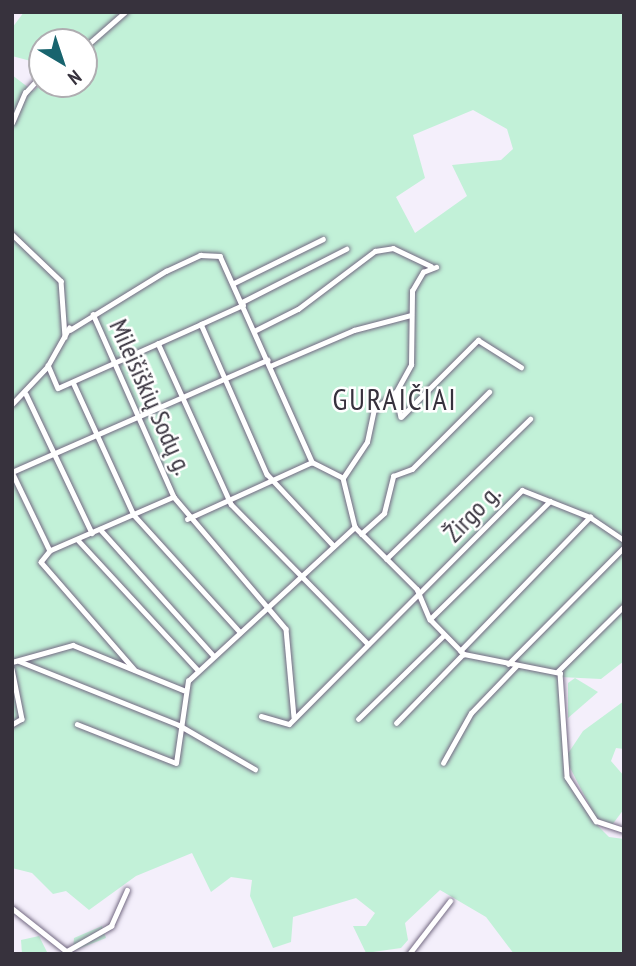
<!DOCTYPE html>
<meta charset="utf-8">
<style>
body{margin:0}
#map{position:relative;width:636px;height:966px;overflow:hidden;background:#f4effb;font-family:"PT Sans Narrow",sans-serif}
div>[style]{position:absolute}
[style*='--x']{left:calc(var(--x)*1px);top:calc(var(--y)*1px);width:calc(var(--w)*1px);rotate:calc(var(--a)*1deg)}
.green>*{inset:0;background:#c2f1d8}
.roads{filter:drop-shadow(0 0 2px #736982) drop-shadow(0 0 2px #736982)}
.street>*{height:4.5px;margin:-2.25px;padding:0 2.25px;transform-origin:2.25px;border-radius:2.25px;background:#fff}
span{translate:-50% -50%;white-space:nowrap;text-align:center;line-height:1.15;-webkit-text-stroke:5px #fff;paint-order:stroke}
.street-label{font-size:26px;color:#37323d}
.quarter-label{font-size:30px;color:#37323d;letter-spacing:2px}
.frame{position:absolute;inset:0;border:14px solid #37323d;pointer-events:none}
.north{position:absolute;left:28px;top:28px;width:70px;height:70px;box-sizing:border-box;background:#fff;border:2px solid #afadb1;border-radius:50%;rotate:141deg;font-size:19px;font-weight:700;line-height:28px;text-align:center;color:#37323d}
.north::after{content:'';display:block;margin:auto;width:24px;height:32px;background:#18646e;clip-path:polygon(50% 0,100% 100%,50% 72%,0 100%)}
</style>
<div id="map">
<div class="green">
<div style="clip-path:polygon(evenodd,24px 12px,624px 12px,624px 661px,601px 679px,560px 677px,564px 774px,591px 819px,609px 837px,624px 839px,624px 954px,514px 954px,486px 917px,440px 890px,405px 923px,408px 940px,401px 948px,366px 953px,353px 926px,366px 926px,375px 913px,356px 898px,293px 917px,291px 942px,273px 948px,250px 896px,252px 880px,231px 877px,211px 892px,192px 853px,136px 876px,89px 910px,66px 891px,53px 894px,32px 873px,12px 868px,12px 75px,33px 91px,42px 83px,84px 84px,84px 42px,42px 42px,42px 64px,12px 56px,12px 28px,24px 12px,473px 110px,507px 129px,513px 149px,501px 160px,452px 165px,467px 196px,415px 233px,396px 197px,425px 178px,413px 135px,473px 110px)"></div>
<div style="clip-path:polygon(575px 678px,598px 692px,568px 718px,568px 683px)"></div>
<div style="clip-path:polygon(624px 701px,624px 749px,616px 748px,611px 761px,624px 776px,624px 809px,612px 825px,596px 818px,565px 758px,583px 731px)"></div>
<div style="clip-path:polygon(102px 926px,106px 938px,73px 951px,74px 938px)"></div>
<div style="clip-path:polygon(39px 936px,48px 954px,22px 954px,21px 940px)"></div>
</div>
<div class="roads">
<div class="street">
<div style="--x:84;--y:48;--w:55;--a:-41.3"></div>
<div style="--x:12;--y:123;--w:33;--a:-67"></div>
<div style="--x:25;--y:93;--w:25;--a:-47"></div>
<div style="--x:12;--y:234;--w:68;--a:43.8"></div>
<div style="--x:61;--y:281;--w:56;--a:85.9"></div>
<div style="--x:234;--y:283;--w:99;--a:-26.3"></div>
<div style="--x:242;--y:302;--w:117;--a:-27"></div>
<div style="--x:93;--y:314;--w:200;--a:66.1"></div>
<div style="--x:174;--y:497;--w:135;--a:156.5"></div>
<div style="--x:50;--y:551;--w:14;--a:129"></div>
<div style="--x:41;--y:562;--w:142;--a:49"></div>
<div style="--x:201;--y:324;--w:46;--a:-24.3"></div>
<div style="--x:70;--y:330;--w:113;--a:-31.6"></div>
<div style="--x:166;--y:271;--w:38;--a:-25"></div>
<div style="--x:200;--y:255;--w:20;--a:3"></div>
<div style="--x:220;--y:256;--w:226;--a:65.9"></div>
<div style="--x:312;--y:462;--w:35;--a:27"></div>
<div style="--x:343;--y:478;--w:50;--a:76.2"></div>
<div style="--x:355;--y:527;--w:88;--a:45"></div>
<div style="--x:417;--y:589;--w:33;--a:67"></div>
<div style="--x:430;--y:619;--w:49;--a:45.8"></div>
<div style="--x:464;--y:654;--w:98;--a:11.2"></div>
<div style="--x:560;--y:673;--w:104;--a:86.1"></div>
<div style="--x:567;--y:777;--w:53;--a:56.6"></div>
<div style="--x:596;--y:821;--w:29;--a:18"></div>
<div style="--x:254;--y:331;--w:49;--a:-26.6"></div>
<div style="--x:298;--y:309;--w:96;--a:-37"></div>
<div style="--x:375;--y:251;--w:18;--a:-9"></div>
<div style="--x:393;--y:248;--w:42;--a:25.3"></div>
<div style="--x:158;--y:343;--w:177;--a:65.6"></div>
<div style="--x:231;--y:504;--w:196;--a:45.6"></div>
<div style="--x:48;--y:365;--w:25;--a:67"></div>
<div style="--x:58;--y:388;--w:157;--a:-24.1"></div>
<div style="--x:201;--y:324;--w:164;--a:66.3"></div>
<div style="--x:267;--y:474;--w:98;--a:47.1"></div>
<div style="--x:270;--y:366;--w:91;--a:-23.2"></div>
<div style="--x:354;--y:330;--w:59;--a:-14.7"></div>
<div style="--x:73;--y:382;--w:146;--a:65.4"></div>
<div style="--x:134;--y:515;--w:158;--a:47.8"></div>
<div style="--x:396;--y:392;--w:25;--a:79"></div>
<div style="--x:401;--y:417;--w:109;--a:-45"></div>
<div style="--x:478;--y:340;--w:51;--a:32.1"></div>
<div style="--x:26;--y:394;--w:154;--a:64.6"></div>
<div style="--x:12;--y:404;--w:51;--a:-46.6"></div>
<div style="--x:47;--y:367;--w:45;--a:-60.6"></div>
<div style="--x:12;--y:472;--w:279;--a:-23.7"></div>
<div style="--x:13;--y:474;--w:85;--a:64.3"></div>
<div style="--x:343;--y:478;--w:43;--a:-56.3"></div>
<div style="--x:367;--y:442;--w:33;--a:-78"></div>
<div style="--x:374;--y:410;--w:28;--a:-39"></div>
<div style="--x:396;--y:392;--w:31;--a:-61"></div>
<div style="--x:411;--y:365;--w:74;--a:-89.2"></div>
<div style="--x:412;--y:291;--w:22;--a:-60"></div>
<div style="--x:423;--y:272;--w:14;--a:-21"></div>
<div style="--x:174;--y:497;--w:173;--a:49.7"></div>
<div style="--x:286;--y:629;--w:88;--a:84.8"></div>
<div style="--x:187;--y:519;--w:137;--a:-24.5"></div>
<div style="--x:100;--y:529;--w:169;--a:48.1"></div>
<div style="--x:361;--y:534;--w:31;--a:-42"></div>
<div style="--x:384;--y:513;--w:38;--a:-76"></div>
<div style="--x:393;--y:476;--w:20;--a:-20"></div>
<div style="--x:412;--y:469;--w:109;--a:-45"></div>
<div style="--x:78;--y:540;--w:177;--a:47.3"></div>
<div style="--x:386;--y:559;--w:201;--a:-44.2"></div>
<div style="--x:430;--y:619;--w:168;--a:-44.5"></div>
<div style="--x:460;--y:651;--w:187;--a:-45.9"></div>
<div style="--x:19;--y:661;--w:172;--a:21.8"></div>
<div style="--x:179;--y:725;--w:88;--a:30.1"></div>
<div style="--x:12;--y:662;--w:63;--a:-15.6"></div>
<div style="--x:73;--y:645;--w:119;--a:22.2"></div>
<div style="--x:508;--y:664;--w:165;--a:-45.2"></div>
<div style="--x:12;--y:669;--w:51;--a:78.7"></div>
<div style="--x:22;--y:719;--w:12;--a:149"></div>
<div style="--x:557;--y:672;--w:94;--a:-44.6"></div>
<div style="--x:261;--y:716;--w:29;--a:16"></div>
<div style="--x:289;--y:724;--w:330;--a:-45.1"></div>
<div style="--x:522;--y:490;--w:73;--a:21.7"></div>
<div style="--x:590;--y:517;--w:41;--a:34.1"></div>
<div style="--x:358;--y:719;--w:120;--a:-44.3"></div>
<div style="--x:396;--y:723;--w:96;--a:-45.8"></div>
<div style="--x:77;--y:724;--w:106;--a:21.5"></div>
<div style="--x:176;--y:763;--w:83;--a:-81.7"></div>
<div style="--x:188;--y:681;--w:227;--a:-42.7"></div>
<div style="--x:443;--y:763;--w:57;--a:-60.8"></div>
<div style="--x:471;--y:713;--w:65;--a:-46.2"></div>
<div style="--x:12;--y:908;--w:74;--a:38.4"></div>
<div style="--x:67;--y:951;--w:51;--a:-29.6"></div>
<div style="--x:111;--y:926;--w:39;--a:-66"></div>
<div style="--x:409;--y:954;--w:67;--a:-52.3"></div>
</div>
</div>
<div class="street-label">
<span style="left:151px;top:397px;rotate:66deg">Mileišiškių Sodų g.</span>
<span style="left:472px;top:513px;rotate:-46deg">Žirgo g.</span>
</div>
<div class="quarter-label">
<span style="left:395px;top:399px">GURAIČIAI</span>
</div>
<div class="frame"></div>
<div class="north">N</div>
</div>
